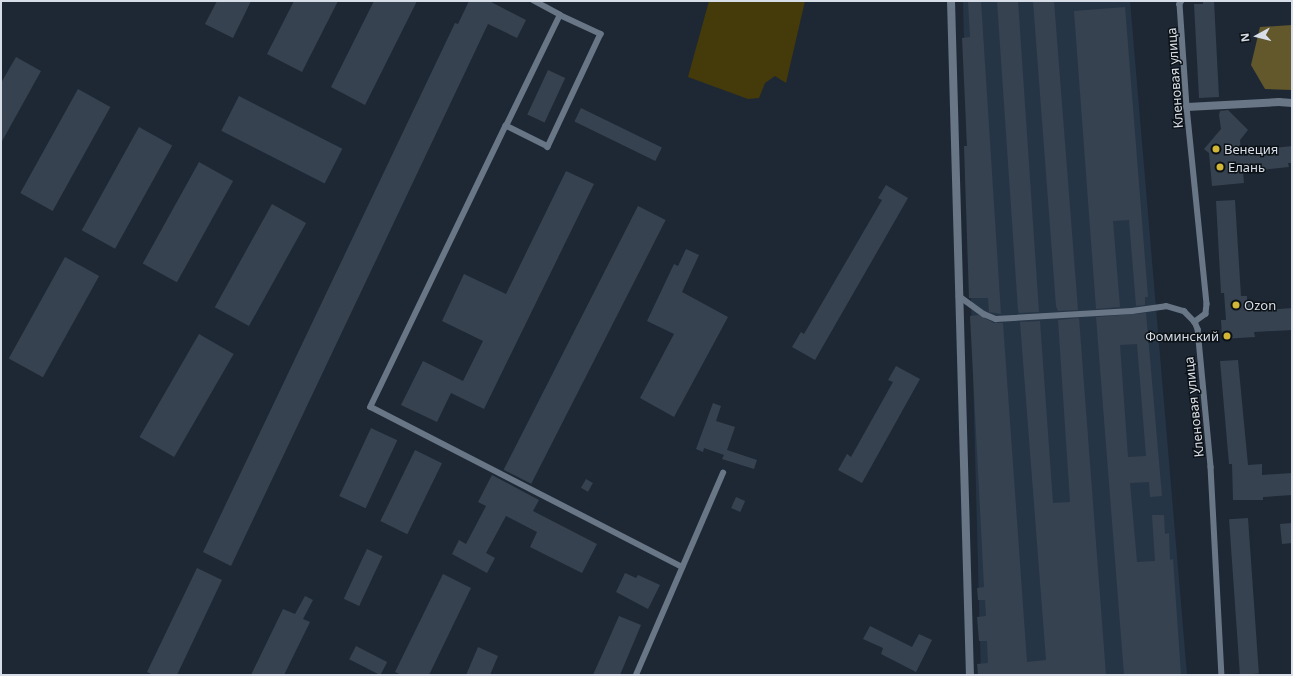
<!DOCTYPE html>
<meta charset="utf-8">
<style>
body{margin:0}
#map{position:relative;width:1293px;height:676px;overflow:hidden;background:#1e2835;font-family:"Noto Sans",sans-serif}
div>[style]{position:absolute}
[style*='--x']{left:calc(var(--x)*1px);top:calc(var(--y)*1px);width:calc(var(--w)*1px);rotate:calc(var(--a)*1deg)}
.built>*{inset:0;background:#263546}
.forest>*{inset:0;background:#62582b}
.water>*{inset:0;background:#443a0a}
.building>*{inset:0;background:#36424f;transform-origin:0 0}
.service>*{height:5.5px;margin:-2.75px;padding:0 2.75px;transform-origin:2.75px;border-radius:2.75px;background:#687686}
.minor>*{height:8px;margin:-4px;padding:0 4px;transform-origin:4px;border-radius:4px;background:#687686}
.dots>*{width:11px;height:11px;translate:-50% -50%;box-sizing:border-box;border:2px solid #0c1116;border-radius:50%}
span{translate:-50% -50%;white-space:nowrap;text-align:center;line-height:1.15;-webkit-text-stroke:3px #0c1116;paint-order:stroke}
.street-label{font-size:13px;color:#d7dee7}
.poi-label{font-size:13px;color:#d7dee7}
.left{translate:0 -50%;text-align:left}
.right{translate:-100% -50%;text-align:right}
.frame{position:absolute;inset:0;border:2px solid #d7dee7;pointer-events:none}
.north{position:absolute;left:1237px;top:16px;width:40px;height:40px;-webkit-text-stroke:3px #0c1116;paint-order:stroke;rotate:263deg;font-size:11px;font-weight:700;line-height:16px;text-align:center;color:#d7dee7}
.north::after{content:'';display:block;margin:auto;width:14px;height:18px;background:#d7dee7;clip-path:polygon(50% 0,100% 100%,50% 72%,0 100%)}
</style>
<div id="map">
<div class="built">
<div style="clip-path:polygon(963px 1px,1130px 1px,1187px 675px,981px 675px)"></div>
</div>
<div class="forest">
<div style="clip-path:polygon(1292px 25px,1292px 90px,1265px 89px,1251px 65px,1260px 27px)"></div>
</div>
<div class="water">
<div style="clip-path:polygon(709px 1px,805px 1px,786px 83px,775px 76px,765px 83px,759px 98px,748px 99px,688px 77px)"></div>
</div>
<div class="building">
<div style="clip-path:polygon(217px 1px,251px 1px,233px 38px,205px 24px)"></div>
<div style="clip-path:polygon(294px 1px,338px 1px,302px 72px,267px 54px)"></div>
<div style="clip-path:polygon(374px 1px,417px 1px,365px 105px,331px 87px)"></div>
<div style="clip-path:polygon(469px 1px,489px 1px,526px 20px,517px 38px,488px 24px,231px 566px,203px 552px,455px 23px,458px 24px)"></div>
<div style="clip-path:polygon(968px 1px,981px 1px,1001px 314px,989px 312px,988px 298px,969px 298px,964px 146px,967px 146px,962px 38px,970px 37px)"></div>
<div style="clip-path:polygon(997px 1px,1018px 1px,1039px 312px,1019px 313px,1018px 310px)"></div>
<div style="clip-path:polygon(1033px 1px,1054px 1px,1078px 310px,1058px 311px,1056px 306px)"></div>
<div style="clip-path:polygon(1203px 1px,1214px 1px,1219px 97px,1199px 98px,1194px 4px,1203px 4px)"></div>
<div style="clip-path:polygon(1125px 7px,1148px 297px,1145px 297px,1145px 305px,1136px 306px,1129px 220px,1113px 221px,1120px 307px,1096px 309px,1074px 11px)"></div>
<div style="clip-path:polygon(16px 57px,41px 71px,1px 143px,1px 83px)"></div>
<div style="left:548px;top:70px;width:19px;height:49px;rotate:25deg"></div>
<div style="left:78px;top:89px;width:37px;height:119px;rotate:29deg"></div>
<div style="left:239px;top:96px;width:116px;height:39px;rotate:27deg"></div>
<div style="left:581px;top:108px;width:90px;height:15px;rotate:26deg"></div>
<div style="clip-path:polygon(1228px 110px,1248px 130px,1240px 140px,1241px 152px,1292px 146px,1292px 163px,1288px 163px,1289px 167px,1243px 172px,1244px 183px,1212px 186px,1209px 153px,1204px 149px,1221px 129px,1219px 115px,1220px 111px)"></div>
<div style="left:139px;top:127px;width:38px;height:118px;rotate:29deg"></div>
<div style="left:199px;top:162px;width:39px;height:116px;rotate:29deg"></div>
<div style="clip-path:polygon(566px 171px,594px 184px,484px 409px,451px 393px,437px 422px,401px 405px,423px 361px,463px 381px,483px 341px,442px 321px,464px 274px,506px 294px)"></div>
<div style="clip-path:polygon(886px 185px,908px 198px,815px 360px,792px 347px,801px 332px,804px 334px,882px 200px,878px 198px)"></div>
<div style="clip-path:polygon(1235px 200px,1241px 296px,1247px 296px,1247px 301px,1252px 300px,1253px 311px,1292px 308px,1292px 330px,1254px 332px,1255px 337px,1222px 339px,1221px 320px,1226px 320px,1224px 293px,1221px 293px,1216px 201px)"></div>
<div style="left:272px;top:204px;width:39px;height:118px;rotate:29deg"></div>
<div style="left:638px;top:206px;width:31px;height:296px;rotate:27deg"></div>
<div style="clip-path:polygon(686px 249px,699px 255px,682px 292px,728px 317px,674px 417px,640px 398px,674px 334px,647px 321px,674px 264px,678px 266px)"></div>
<div style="left:65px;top:257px;width:39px;height:116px;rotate:29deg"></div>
<div style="clip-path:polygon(evenodd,1146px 313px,1162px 496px,1150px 497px,1149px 482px,1130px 483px,1137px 562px,1155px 561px,1152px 515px,1164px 515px,1165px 534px,1169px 533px,1170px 560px,1173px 559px,1181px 675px,1124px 675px,1096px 317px,1146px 313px,1137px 344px,1146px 456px,1128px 457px,1120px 345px,1137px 344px)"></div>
<div style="clip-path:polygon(979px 315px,994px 323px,1003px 323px,1027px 662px,1046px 660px,1020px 322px,1040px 321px,1053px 503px,1070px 502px,1058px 320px,1079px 318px,1106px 675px,978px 675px,977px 664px,988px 663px,987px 641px,979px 641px,977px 617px,986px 616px,985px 600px,978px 600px,977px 588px,984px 587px,970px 316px)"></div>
<div style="left:199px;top:334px;width:40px;height:119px;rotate:30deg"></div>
<div style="clip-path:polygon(1238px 360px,1248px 465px,1262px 464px,1262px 475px,1292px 473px,1292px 495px,1263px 497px,1263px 500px,1233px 500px,1232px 464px,1229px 464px,1220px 361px)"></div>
<div style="clip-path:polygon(896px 366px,920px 379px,862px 483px,838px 470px,847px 454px,851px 457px,893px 382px,888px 380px)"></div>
<div style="clip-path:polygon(713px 403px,721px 406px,716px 421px,735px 427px,727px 450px,757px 460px,754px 469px,722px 459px,724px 455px,704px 448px,703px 452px,696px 449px)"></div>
<div style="left:371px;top:428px;width:29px;height:75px;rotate:25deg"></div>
<div style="left:415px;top:450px;width:30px;height:79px;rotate:26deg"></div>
<div style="clip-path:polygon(492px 475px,539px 500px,533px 511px,597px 544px,582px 573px,530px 547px,537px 532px,506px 516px,486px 553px,495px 558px,487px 573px,452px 554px,459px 540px,466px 544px,486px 506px,478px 502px)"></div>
<div style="left:586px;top:479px;width:8px;height:10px;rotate:30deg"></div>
<div style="left:736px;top:497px;width:10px;height:12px;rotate:24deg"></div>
<div style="left:1248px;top:518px;width:156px;height:19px;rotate:86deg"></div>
<div style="clip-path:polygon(1292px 523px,1292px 543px,1282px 544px,1280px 524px)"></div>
<div style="left:367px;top:549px;width:17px;height:55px;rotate:25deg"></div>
<div style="clip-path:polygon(197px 568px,222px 580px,177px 675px,153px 675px,147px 672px)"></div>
<div style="clip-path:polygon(625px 573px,636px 578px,638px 575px,660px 585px,648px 609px,616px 592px)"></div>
<div style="clip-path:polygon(443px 574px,471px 588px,429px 675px,401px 675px,395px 672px)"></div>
<div style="clip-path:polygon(305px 596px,313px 600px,303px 619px,310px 622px,284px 675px,251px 675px,283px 609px,295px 614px)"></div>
<div style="clip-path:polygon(619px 616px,641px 625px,620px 675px,593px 675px)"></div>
<div style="clip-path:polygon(870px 626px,912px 647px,919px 634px,932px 640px,916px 672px,881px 654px,883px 648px,863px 639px)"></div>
<div style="left:356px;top:646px;width:35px;height:15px;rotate:27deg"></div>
<div style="clip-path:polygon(478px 647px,498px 656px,490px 675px,466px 675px)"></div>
</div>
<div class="service">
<div style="--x:1182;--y:1;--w:4;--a:124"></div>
<div style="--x:1180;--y:4;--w:103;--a:86.1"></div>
<div style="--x:1187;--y:107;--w:198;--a:84.2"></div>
<div style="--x:1207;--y:304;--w:10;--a:96"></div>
<div style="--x:1206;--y:314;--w:14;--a:144"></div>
<div style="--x:560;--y:15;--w:45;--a:24.9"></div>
<div style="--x:601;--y:34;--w:125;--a:115.1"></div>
<div style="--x:548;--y:147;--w:47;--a:-153.4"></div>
<div style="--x:506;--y:126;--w:312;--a:115.7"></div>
<div style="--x:371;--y:407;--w:350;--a:27.2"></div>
<div style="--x:506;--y:126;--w:123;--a:-64.1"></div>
<div style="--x:560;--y:15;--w:30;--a:-152"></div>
<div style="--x:959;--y:296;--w:31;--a:36"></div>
<div style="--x:984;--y:314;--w:13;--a:23"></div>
<div style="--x:996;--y:319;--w:136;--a:-3.4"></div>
<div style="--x:1132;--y:311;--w:34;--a:-8"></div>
<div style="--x:1166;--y:306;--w:19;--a:16"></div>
<div style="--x:1184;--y:311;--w:16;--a:45"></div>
<div style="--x:1195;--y:322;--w:8;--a:67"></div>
<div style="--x:1198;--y:329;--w:139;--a:84.6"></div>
<div style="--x:1211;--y:467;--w:208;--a:87"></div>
<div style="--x:636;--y:675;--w:220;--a:-66.7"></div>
</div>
<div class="minor">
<div style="--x:951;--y:1;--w:674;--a:88.39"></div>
<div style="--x:1187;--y:107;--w:92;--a:-3.1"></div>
<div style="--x:1279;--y:102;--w:13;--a:4"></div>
</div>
<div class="dots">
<div style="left:1216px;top:149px;background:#d2b635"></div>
<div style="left:1220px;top:167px;background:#d2b635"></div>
<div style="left:1236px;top:305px;background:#d2b635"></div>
<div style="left:1227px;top:336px;background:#d2b635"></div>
</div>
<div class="street-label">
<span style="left:1175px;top:78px;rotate:-94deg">Кленовая улица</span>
<span style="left:1194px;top:407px;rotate:-96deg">Кленовая улица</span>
</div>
<div class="poi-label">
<span class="left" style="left:1224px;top:149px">Венеция</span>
<span class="left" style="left:1228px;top:167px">Елань</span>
<span class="left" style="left:1244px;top:305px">Ozon</span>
<span class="right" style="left:1219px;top:336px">Фоминский</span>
</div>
<div class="frame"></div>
<div class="north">N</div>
</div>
